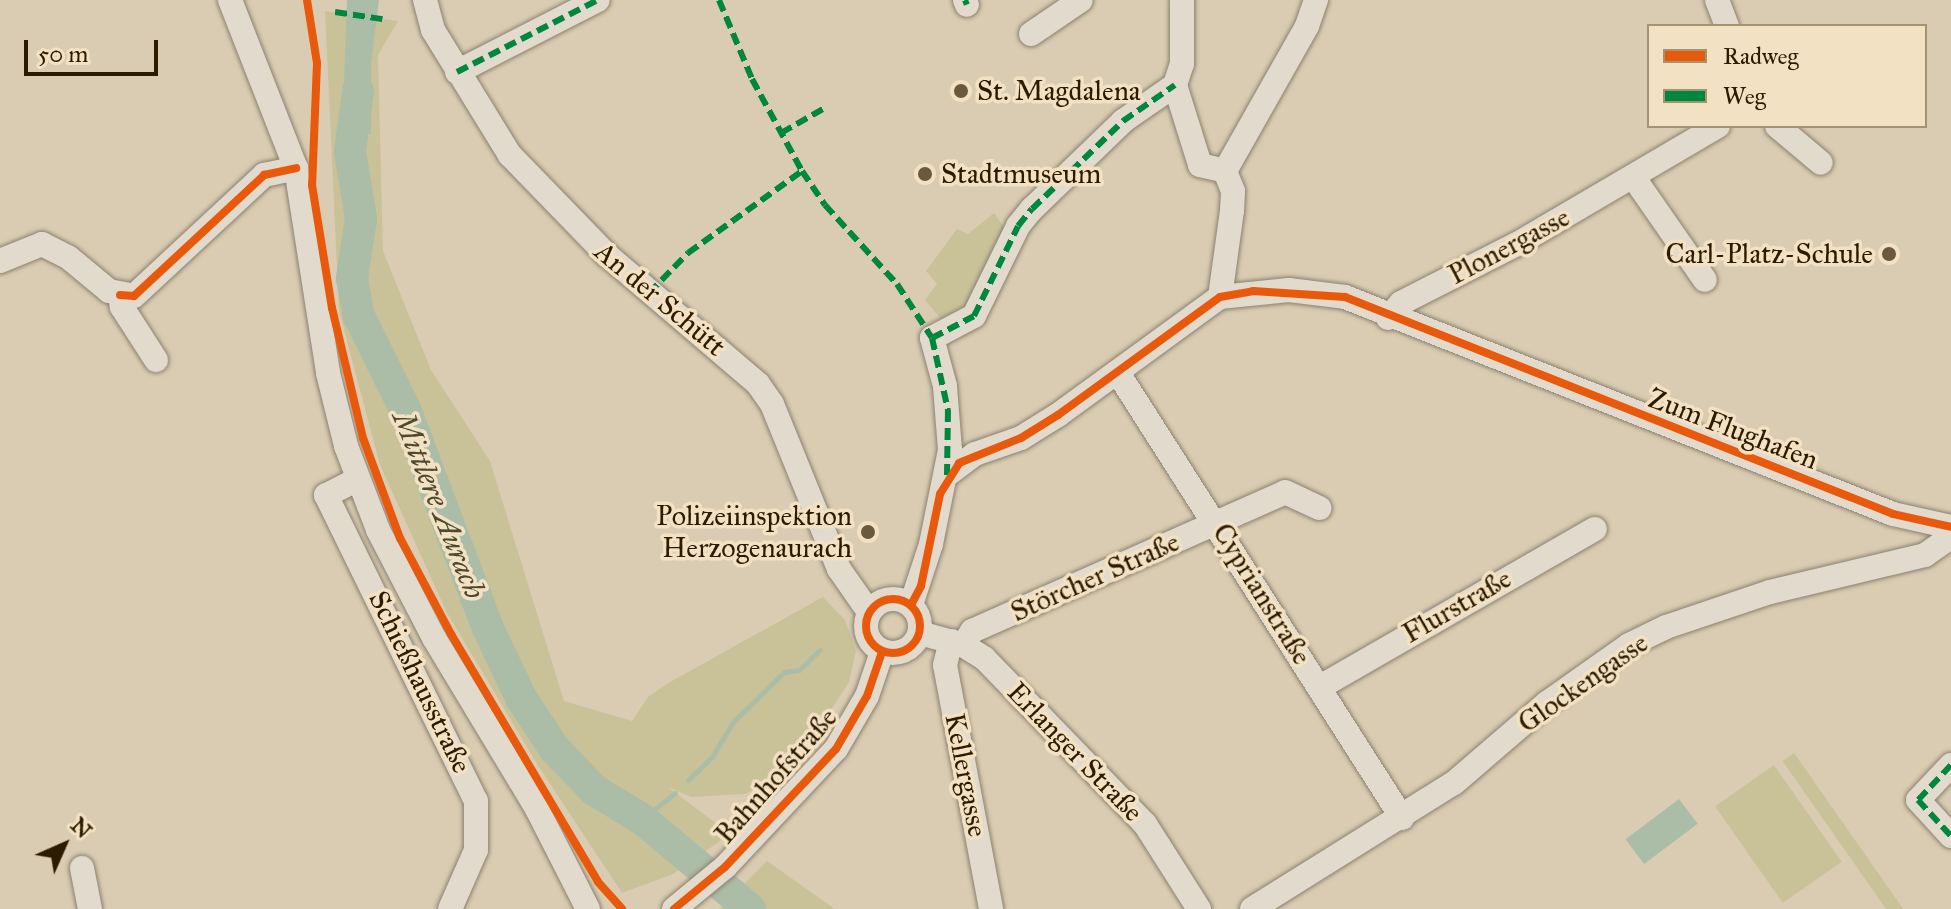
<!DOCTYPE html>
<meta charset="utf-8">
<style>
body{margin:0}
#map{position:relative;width:1951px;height:909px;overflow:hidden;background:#daccb2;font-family:"IM FELL Great Primer",serif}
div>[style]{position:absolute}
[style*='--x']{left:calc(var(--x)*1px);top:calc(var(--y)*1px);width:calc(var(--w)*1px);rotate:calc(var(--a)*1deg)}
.green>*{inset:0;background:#c9c298;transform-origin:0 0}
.water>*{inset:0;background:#acbda7;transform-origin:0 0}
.stream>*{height:5px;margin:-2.5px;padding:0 2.5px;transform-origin:2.5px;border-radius:2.5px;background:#acbda7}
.river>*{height:32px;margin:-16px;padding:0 16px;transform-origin:16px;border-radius:16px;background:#acbda7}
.roads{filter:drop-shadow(0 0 2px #8b816f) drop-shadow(0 0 2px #8b816f)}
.minor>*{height:24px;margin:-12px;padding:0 12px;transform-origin:12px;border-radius:12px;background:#e1dacd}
.minor>.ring{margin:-12px;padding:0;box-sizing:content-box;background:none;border:24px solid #e1dacd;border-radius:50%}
.quiet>*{height:6px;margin-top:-3px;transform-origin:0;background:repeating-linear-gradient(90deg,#00873e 0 12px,transparent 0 18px)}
.cycleway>*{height:8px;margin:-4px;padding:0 4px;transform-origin:4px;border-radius:4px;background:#e8590c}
.cycleway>.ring{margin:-4px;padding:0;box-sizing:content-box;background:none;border:8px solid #e8590c;border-radius:50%}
.dots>*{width:22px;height:22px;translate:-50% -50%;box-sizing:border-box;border:4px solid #f2e1c2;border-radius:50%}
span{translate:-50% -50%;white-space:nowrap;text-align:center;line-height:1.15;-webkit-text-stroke:7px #f2e1c2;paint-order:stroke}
.poi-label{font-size:28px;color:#2d1b00}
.left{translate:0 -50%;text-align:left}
.right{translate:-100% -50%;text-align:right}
.street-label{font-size:28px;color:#2d1b00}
.water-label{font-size:30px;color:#4d4a31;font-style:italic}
.legend{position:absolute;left:1647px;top:24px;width:280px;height:104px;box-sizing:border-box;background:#f2e1c2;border:2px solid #a39274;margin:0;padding:10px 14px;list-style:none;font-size:24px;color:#2d1b00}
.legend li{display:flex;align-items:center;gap:16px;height:40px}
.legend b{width:40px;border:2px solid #a39274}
.north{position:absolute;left:24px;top:805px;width:80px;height:80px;-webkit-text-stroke:6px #f2e1c2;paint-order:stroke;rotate:45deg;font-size:22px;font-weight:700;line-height:32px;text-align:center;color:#2d1b00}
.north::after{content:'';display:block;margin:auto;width:28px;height:36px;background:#2d1b00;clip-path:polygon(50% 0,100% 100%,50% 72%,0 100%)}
.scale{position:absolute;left:24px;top:40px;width:134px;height:36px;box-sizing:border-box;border:4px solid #2d1b00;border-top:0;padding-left:10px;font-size:24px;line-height:28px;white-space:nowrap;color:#2d1b00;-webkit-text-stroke:6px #f2e1c2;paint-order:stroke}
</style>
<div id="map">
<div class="green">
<div style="clip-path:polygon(325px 11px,398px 21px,378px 55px,383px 251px,431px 370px,490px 461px,564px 701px,632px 721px,648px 697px,670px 682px,823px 597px,845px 620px,856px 651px,849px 682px,831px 710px,764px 785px,745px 794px,691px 797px,668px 787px,730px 834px,673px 874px,622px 893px,537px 764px,446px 611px,380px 465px,339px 311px)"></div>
<div style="clip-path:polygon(994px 213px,1007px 231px,973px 301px,941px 319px,925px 300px,937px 284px,926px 271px,957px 229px,968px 234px)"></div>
<div style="left:1794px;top:753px;width:191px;height:14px;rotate:55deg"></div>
<div style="left:1774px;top:765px;width:118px;height:72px;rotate:55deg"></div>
<div style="clip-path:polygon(767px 861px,835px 909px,719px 909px)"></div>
</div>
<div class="water">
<div style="clip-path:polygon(347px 0,379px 0,371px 64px,371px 134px,342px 134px)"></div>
<div style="left:1679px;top:799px;width:31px;height:67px;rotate:53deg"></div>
</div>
<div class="stream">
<div style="--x:688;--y:780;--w:33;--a:-44"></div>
<div style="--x:712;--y:757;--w:41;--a:-59"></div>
<div style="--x:733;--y:722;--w:71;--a:-44.4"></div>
<div style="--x:784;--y:672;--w:15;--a:-8"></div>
<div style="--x:799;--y:670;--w:29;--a:-44"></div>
<div style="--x:642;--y:819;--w:42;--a:-38.2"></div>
</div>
<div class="river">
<div style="--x:358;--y:91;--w:61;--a:97.6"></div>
<div style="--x:350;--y:151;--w:69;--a:80.8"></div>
<div style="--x:361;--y:219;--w:60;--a:98.7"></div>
<div style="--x:352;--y:278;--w:39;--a:80"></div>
<div style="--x:359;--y:316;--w:104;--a:63.7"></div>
<div style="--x:405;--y:409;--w:232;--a:69.3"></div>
<div style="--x:487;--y:626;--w:80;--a:64.7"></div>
<div style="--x:521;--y:698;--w:60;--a:56.6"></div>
<div style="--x:554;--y:748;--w:58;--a:46.4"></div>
<div style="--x:594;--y:790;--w:56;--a:31.1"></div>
<div style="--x:642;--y:819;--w:141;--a:39.8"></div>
</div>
<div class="roads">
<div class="minor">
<div style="--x:230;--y:0;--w:180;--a:68.6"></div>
<div style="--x:296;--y:168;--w:207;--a:81.1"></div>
<div style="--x:328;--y:373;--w:75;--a:76.1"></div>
<div style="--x:346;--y:446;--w:90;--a:69.1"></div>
<div style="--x:378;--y:530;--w:122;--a:62.6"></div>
<div style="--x:434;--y:638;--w:200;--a:58.9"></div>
<div style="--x:537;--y:809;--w:112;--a:63"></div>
<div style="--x:425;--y:0;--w:31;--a:75"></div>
<div style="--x:433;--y:30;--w:147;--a:58.4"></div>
<div style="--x:510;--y:155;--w:139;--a:45.9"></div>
<div style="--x:607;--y:255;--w:199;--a:40.5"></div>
<div style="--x:758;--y:384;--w:24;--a:55"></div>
<div style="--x:772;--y:404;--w:178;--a:67.9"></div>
<div style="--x:839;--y:569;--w:52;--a:55.1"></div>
<div style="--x:965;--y:0;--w:5;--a:68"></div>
<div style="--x:1717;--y:0;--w:28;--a:69"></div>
<div style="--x:1031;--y:34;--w:60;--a:-34.2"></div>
<div style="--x:457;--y:72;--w:158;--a:-27.1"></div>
<div style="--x:1175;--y:85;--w:84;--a:72.6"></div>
<div style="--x:1200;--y:165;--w:26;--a:13"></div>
<div style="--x:1175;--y:85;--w:22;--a:-72"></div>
<div style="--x:1182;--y:64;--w:64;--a:-90"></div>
<div style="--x:1777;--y:126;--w:57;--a:40.1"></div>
<div style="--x:1225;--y:171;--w:167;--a:-60.5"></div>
<div style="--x:1307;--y:26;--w:28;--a:-71"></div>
<div style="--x:1634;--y:178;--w:124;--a:55.2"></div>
<div style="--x:0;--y:261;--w:45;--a:-22"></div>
<div style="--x:42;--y:244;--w:29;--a:27"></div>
<div style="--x:68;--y:257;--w:53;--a:39.7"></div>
<div style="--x:109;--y:291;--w:25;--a:11"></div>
<div style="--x:134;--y:296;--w:178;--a:-42.9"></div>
<div style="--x:264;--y:175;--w:33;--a:-12"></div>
<div style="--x:120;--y:295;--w:12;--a:81"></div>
<div style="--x:122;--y:307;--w:63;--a:57.3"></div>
<div style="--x:1220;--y:297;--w:87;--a:-82.1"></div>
<div style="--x:1232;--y:211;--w:20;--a:-87"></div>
<div style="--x:1233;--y:191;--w:22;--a:-112"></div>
<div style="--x:1388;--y:318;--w:20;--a:-49"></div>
<div style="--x:1401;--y:303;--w:130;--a:-27"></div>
<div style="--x:1517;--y:244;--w:233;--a:-30.4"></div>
<div style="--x:1118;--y:373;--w:528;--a:57.45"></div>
<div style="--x:947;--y:475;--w:35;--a:-37"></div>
<div style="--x:975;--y:454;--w:49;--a:-19.2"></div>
<div style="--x:1021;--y:438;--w:44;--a:-31.9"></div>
<div style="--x:1058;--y:415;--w:200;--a:-36.1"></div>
<div style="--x:1220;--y:297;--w:69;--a:-5.8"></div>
<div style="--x:1289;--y:290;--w:56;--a:7.1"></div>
<div style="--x:1345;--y:297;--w:589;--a:21.6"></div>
<div style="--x:1893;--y:514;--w:59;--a:12.6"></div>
<div style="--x:358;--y:479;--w:36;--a:153"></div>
<div style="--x:326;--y:495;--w:341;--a:63.9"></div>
<div style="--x:476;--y:801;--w:49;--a:90"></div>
<div style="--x:476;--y:850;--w:64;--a:113.8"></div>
<div class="ring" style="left:866px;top:599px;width:30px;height:30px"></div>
<div style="--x:911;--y:605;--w:64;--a:-71.8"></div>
<div style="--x:931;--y:544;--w:96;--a:-78.6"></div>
<div style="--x:950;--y:450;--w:64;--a:-94.5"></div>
<div style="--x:945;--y:386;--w:50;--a:-105.2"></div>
<div style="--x:932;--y:338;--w:47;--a:-27.6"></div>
<div style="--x:974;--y:316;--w:100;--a:-63.9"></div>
<div style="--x:1018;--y:226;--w:22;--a:-51"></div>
<div style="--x:1032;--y:209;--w:127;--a:-44"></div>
<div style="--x:1123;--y:121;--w:63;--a:-34.7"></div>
<div style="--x:920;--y:633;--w:45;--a:15.6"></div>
<div style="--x:963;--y:645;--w:25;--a:32"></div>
<div style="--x:984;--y:658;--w:231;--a:45.9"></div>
<div style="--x:1145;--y:824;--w:101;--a:57.6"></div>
<div style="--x:951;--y:641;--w:25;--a:104"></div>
<div style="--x:945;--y:665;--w:248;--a:79.3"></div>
<div style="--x:963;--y:645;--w:17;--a:-57"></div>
<div style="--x:972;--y:631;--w:342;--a:-23.9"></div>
<div style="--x:1285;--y:492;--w:38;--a:25"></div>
<div style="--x:1320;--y:687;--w:317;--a:-29.9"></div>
<div style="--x:1951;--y:765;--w:48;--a:133.3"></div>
<div style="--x:1918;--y:800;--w:49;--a:47.5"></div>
<div style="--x:82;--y:868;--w:42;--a:79"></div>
<div style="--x:674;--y:909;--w:66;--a:-39.5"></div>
<div style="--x:725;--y:867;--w:162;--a:-46.8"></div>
<div style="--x:836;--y:749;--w:61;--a:-59.7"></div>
<div style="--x:867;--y:696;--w:46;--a:-71.2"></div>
<div style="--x:1252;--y:909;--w:238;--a:-32"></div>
<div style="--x:1454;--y:783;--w:123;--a:-40.7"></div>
<div style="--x:1547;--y:703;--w:100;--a:-35.3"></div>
<div style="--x:1629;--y:645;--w:41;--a:-25.9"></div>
<div style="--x:1666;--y:627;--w:110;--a:-18.6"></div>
<div style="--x:1770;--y:592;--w:159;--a:-13.4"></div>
<div style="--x:1925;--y:555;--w:32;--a:-35"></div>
</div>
</div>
<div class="quiet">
<div style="--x:719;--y:0;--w:86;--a:67.3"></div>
<div style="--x:752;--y:79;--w:105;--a:61.5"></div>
<div style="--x:802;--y:171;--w:41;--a:55.9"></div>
<div style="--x:825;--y:205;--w:107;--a:47.7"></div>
<div style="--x:897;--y:284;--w:64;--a:57.1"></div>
<div style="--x:932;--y:338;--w:74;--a:77.5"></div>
<div style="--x:948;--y:410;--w:65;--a:90.9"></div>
<div style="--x:965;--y:0;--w:5;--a:68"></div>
<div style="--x:335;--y:12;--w:48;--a:8.5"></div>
<div style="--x:457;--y:72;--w:158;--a:-27.1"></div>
<div style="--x:781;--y:133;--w:48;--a:-29.7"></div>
<div style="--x:649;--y:293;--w:56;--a:-45.7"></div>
<div style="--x:688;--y:253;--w:140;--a:-35.7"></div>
<div style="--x:932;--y:338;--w:47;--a:-27.6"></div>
<div style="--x:974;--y:316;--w:100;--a:-63.9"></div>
<div style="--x:1018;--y:226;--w:22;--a:-51"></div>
<div style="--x:1032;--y:209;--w:127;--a:-44"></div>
<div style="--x:1123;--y:121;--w:63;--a:-34.7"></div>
<div style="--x:1951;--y:765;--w:48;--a:133.3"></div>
<div style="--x:1918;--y:800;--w:49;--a:47.5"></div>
</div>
<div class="cycleway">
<div style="--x:307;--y:0;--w:64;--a:81"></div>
<div style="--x:317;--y:63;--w:122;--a:92.3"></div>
<div style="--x:312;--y:185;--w:125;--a:80.8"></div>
<div style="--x:332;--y:308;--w:134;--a:76.6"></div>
<div style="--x:363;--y:438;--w:107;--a:69.7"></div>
<div style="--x:400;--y:538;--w:109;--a:62"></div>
<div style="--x:451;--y:634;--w:288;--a:59.3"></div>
<div style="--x:598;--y:882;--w:36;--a:48"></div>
<div style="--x:120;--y:295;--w:14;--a:4"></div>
<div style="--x:134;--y:296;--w:178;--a:-42.9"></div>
<div style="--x:264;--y:175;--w:33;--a:-12"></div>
<div class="ring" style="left:866px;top:599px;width:46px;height:46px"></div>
<div style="--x:911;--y:605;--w:21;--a:-62"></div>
<div style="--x:921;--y:586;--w:94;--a:-78.3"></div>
<div style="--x:940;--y:494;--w:36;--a:-58"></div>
<div style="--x:959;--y:463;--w:67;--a:-22"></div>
<div style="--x:1021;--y:438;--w:44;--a:-31.9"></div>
<div style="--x:1058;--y:415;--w:200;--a:-36.1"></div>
<div style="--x:1220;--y:297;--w:34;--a:-10"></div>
<div style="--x:1253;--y:291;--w:92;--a:3.7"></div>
<div style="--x:1345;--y:297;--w:589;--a:21.6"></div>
<div style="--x:1893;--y:514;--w:59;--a:12.6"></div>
<div style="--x:674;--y:909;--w:66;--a:-39.5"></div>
<div style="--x:725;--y:867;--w:162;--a:-46.8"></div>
<div style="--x:836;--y:749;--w:61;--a:-59.7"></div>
<div style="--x:867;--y:696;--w:46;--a:-71.2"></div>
</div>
<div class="dots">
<div style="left:961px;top:91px;background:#6a593e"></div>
<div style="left:925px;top:174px;background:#6a593e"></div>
<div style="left:1889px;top:254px;background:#6a593e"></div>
<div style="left:868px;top:532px;background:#6a593e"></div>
</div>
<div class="poi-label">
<span class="left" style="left:977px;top:91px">St. Magdalena</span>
<span class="left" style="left:941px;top:174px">Stadtmuseum</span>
<span class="right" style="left:1873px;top:254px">Carl-Platz-Schule</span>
<span class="right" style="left:852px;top:532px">Polizeiinspektion<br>Herzogenaurach</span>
</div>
<div class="street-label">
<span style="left:1509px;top:246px;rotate:-28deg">Plonergasse</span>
<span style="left:660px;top:299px;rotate:40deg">An der Schütt</span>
<span style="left:1733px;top:429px;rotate:21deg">Zum Flughafen</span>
<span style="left:1095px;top:577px;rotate:-24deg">Störcher Straße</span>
<span style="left:1262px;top:594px;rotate:58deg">Cyprianstraße</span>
<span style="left:1457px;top:606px;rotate:-30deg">Flurstraße</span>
<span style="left:420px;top:682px;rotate:64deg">Schießhausstraße</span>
<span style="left:1583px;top:683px;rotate:-35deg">Glockengasse</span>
<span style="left:1075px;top:752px;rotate:46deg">Erlanger Straße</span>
<span style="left:966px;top:775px;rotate:79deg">Kellergasse</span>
<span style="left:776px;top:776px;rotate:-49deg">Bahnhofstraße</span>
</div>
<div class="water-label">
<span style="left:439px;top:505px;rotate:68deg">Mittlere Aurach</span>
</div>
<ul class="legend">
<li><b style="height:10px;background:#e8590c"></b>Radweg</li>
<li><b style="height:10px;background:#00873e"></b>Weg</li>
</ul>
<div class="north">N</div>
<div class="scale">50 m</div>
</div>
